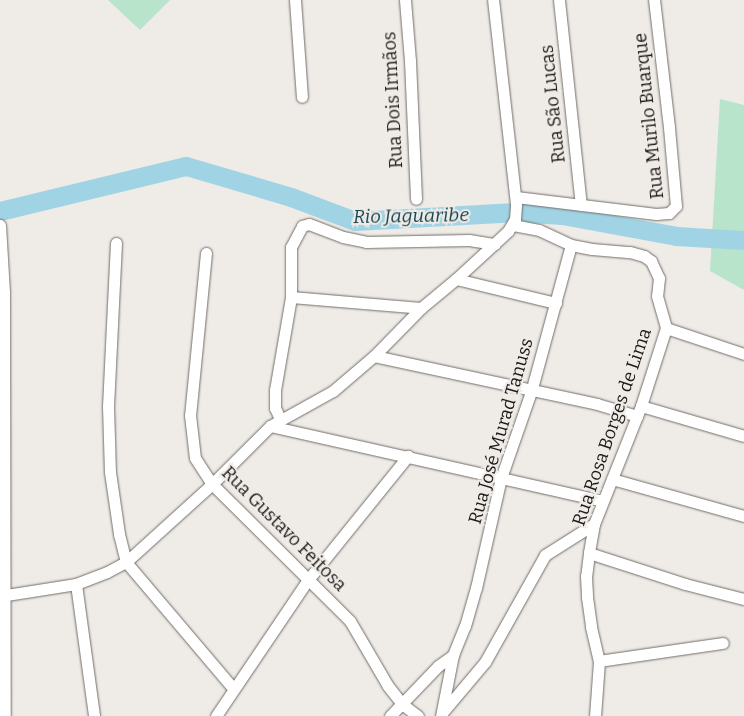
<!DOCTYPE html>
<meta charset="utf-8">
<style>
body{margin:0}
#map{position:relative;width:744px;height:716px;overflow:hidden;background:#efebe6;font-family:Bitter,serif}
div>[style]{position:absolute}
[style*='--x']{left:calc(var(--x)*1px);top:calc(var(--y)*1px);width:calc(var(--w)*1px);rotate:calc(var(--a)*1deg)}
.green>*{inset:0;background:#b8e4cc}
.river>*{height:19px;margin:-9.5px;padding:0 9.5px;transform-origin:9.5px;border-radius:9.5px;background:#a0d4e5}
.roads{filter:drop-shadow(0 0 1px #716d6a) drop-shadow(0 0 1px #716d6a)}
.minor>*{height:11px;margin:-5.5px;padding:0 5.5px;transform-origin:5.5px;border-radius:5.5px;background:#fff}
span{translate:-50% -50%;white-space:nowrap;text-align:center;line-height:1.15;-webkit-text-stroke:4px #efebe6;paint-order:stroke}
.street-label{font-size:18px;color:#1b1918}
.water-label{font-size:19px;color:#164350;font-style:italic}
</style>
<div id="map">
<div class="green">
<div style="clip-path:polygon(108px 0,170px 0,140px 30px)"></div>
<div style="clip-path:polygon(720px 99px,744px 105px,744px 290px,710px 271px)"></div>
</div>
<div class="river">
<div style="--x:0;--y:211;--w:191;--a:-13.6"></div>
<div style="--x:186;--y:166;--w:109;--a:16.4"></div>
<div style="--x:291;--y:197;--w:68;--a:20.6"></div>
<div style="--x:355;--y:221;--w:161;--a:-3.2"></div>
<div style="--x:516;--y:212;--w:46;--a:3.7"></div>
<div style="--x:562;--y:215;--w:116;--a:10.4"></div>
<div style="--x:676;--y:236;--w:68;--a:3.4"></div>
</div>
<div class="roads">
<div class="minor">
<div style="--x:295;--y:0;--w:97;--a:85.9"></div>
<div style="--x:405;--y:0;--w:61;--a:85.3"></div>
<div style="--x:410;--y:61;--w:138;--a:87.5"></div>
<div style="--x:559;--y:0;--w:206;--a:83.9"></div>
<div style="--x:516;--y:197;--w:141;--a:6.9"></div>
<div style="--x:656;--y:214;--w:13;--a:-4"></div>
<div style="--x:669;--y:213;--w:10;--a:-45"></div>
<div style="--x:676;--y:206;--w:79;--a:-95.1"></div>
<div style="--x:669;--y:127;--w:128;--a:-96.7"></div>
<div style="--x:0;--y:225;--w:68;--a:86.6"></div>
<div style="--x:4;--y:293;--w:423;--a:89.9"></div>
<div style="--x:513;--y:225;--w:26;--a:11"></div>
<div style="--x:539;--y:230;--w:35;--a:25"></div>
<div style="--x:571;--y:245;--w:21;--a:11"></div>
<div style="--x:592;--y:249;--w:38;--a:5"></div>
<div style="--x:630;--y:252;--w:15;--a:16"></div>
<div style="--x:644;--y:256;--w:9;--a:36"></div>
<div style="--x:651;--y:261;--w:19;--a:65"></div>
<div style="--x:659;--y:278;--w:18;--a:96"></div>
<div style="--x:657;--y:296;--w:33;--a:74"></div>
<div style="--x:666;--y:328;--w:82;--a:107.8"></div>
<div style="--x:641;--y:406;--w:127;--a:111.7"></div>
<div style="--x:594;--y:524;--w:29;--a:100"></div>
<div style="--x:589;--y:553;--w:23;--a:97"></div>
<div style="--x:586;--y:576;--w:21;--a:87"></div>
<div style="--x:587;--y:597;--w:30;--a:82"></div>
<div style="--x:591;--y:627;--w:35;--a:77"></div>
<div style="--x:116;--y:243;--w:163;--a:92.8"></div>
<div style="--x:108;--y:406;--w:66;--a:88.3"></div>
<div style="--x:110;--y:472;--w:63;--a:81.7"></div>
<div style="--x:119;--y:534;--w:29;--a:76"></div>
<div style="--x:126;--y:562;--w:165;--a:49.7"></div>
<div style="--x:206;--y:253;--w:163;--a:95.6"></div>
<div style="--x:190;--y:415;--w:43;--a:83.4"></div>
<div style="--x:195;--y:458;--w:31;--a:57"></div>
<div style="--x:212;--y:484;--w:194;--a:44.8"></div>
<div style="--x:350;--y:621;--w:75;--a:59.7"></div>
<div style="--x:388;--y:686;--w:23;--a:52"></div>
<div style="--x:402;--y:704;--w:20;--a:37"></div>
<div style="--x:456;--y:279;--w:103;--a:13.5"></div>
<div style="--x:291;--y:297;--w:130;--a:4.8"></div>
<div style="--x:666;--y:328;--w:82;--a:18.4"></div>
<div style="--x:374;--y:356;--w:228;--a:12.1"></div>
<div style="--x:597;--y:404;--w:42;--a:16.7"></div>
<div style="--x:641;--y:406;--w:107;--a:16.2"></div>
<div style="--x:280;--y:419;--w:12;--a:-114"></div>
<div style="--x:275;--y:408;--w:18;--a:-90"></div>
<div style="--x:275;--y:390;--w:94;--a:-80.2"></div>
<div style="--x:291;--y:297;--w:50;--a:-90"></div>
<div style="--x:291;--y:247;--w:24;--a:-62"></div>
<div style="--x:302;--y:226;--w:7;--a:-16"></div>
<div style="--x:309;--y:224;--w:36;--a:21"></div>
<div style="--x:343;--y:237;--w:24;--a:12"></div>
<div style="--x:366;--y:242;--w:103;--a:-1.1"></div>
<div style="--x:469;--y:240;--w:26;--a:9"></div>
<div style="--x:270;--y:426;--w:341;--a:12.7"></div>
<div style="--x:612;--y:479;--w:137;--a:15.7"></div>
<div style="--x:589;--y:553;--w:101;--a:17.9"></div>
<div style="--x:685;--y:584;--w:61;--a:14.3"></div>
<div style="--x:76;--y:584;--w:133;--a:82.2"></div>
<div style="--x:0;--y:596;--w:77;--a:-9"></div>
<div style="--x:76;--y:584;--w:33;--a:-21"></div>
<div style="--x:107;--y:572;--w:21;--a:-28"></div>
<div style="--x:126;--y:562;--w:116;--a:-42.2"></div>
<div style="--x:212;--y:484;--w:82;--a:-45"></div>
<div style="--x:270;--y:426;--w:72;--a:-29.1"></div>
<div style="--x:333;--y:391;--w:54;--a:-40.5"></div>
<div style="--x:374;--y:356;--w:67;--a:-45.6"></div>
<div style="--x:421;--y:308;--w:45;--a:-39.6"></div>
<div style="--x:456;--y:279;--w:71;--a:-42.7"></div>
<div style="--x:508;--y:231;--w:14;--a:-60"></div>
<div style="--x:515;--y:219;--w:15;--a:-86"></div>
<div style="--x:516;--y:204;--w:205;--a:-96.4"></div>
<div style="--x:442;--y:713;--w:67;--a:-49.9"></div>
<div style="--x:485;--y:662;--w:123;--a:-60.7"></div>
<div style="--x:545;--y:555;--w:58;--a:-32.3"></div>
<div style="--x:216;--y:716;--w:163;--a:-56"></div>
<div style="--x:307;--y:581;--w:161;--a:-51.1"></div>
<div style="--x:390;--y:716;--w:69;--a:-46.2"></div>
<div style="--x:438;--y:666;--w:19;--a:-36"></div>
<div style="--x:441;--y:716;--w:62;--a:-78.9"></div>
<div style="--x:453;--y:655;--w:31;--a:-68"></div>
<div style="--x:465;--y:626;--w:40;--a:-74"></div>
<div style="--x:476;--y:588;--w:113;--a:-77.2"></div>
<div style="--x:501;--y:478;--w:91;--a:-70.8"></div>
<div style="--x:531;--y:392;--w:152;--a:-74.8"></div>
<div style="--x:595;--y:716;--w:55;--a:-85.8"></div>
<div style="--x:599;--y:661;--w:125;--a:-8.3"></div>
</div>
</div>
<div class="street-label">
<span style="left:393px;top:100px;rotate:-93deg">Rua Dois Irmãos</span>
<span style="left:553px;top:104px;rotate:-96deg">Rua São Lucas</span>
<span style="left:649px;top:116px;rotate:-96deg">Rua Murilo Buarque</span>
<span style="left:612px;top:427px;rotate:-71deg">Rua Rosa Borges de Lima</span>
<span style="left:501px;top:431px;rotate:-74deg">Rua José Murad Tanuss</span>
<span style="left:284px;top:529px;rotate:45deg">Rua Gustavo Feitosa</span>
</div>
<div class="water-label">
<span style="left:411px;top:216px;rotate:-1deg">Rio Jaguaribe</span>
</div>
</div>
